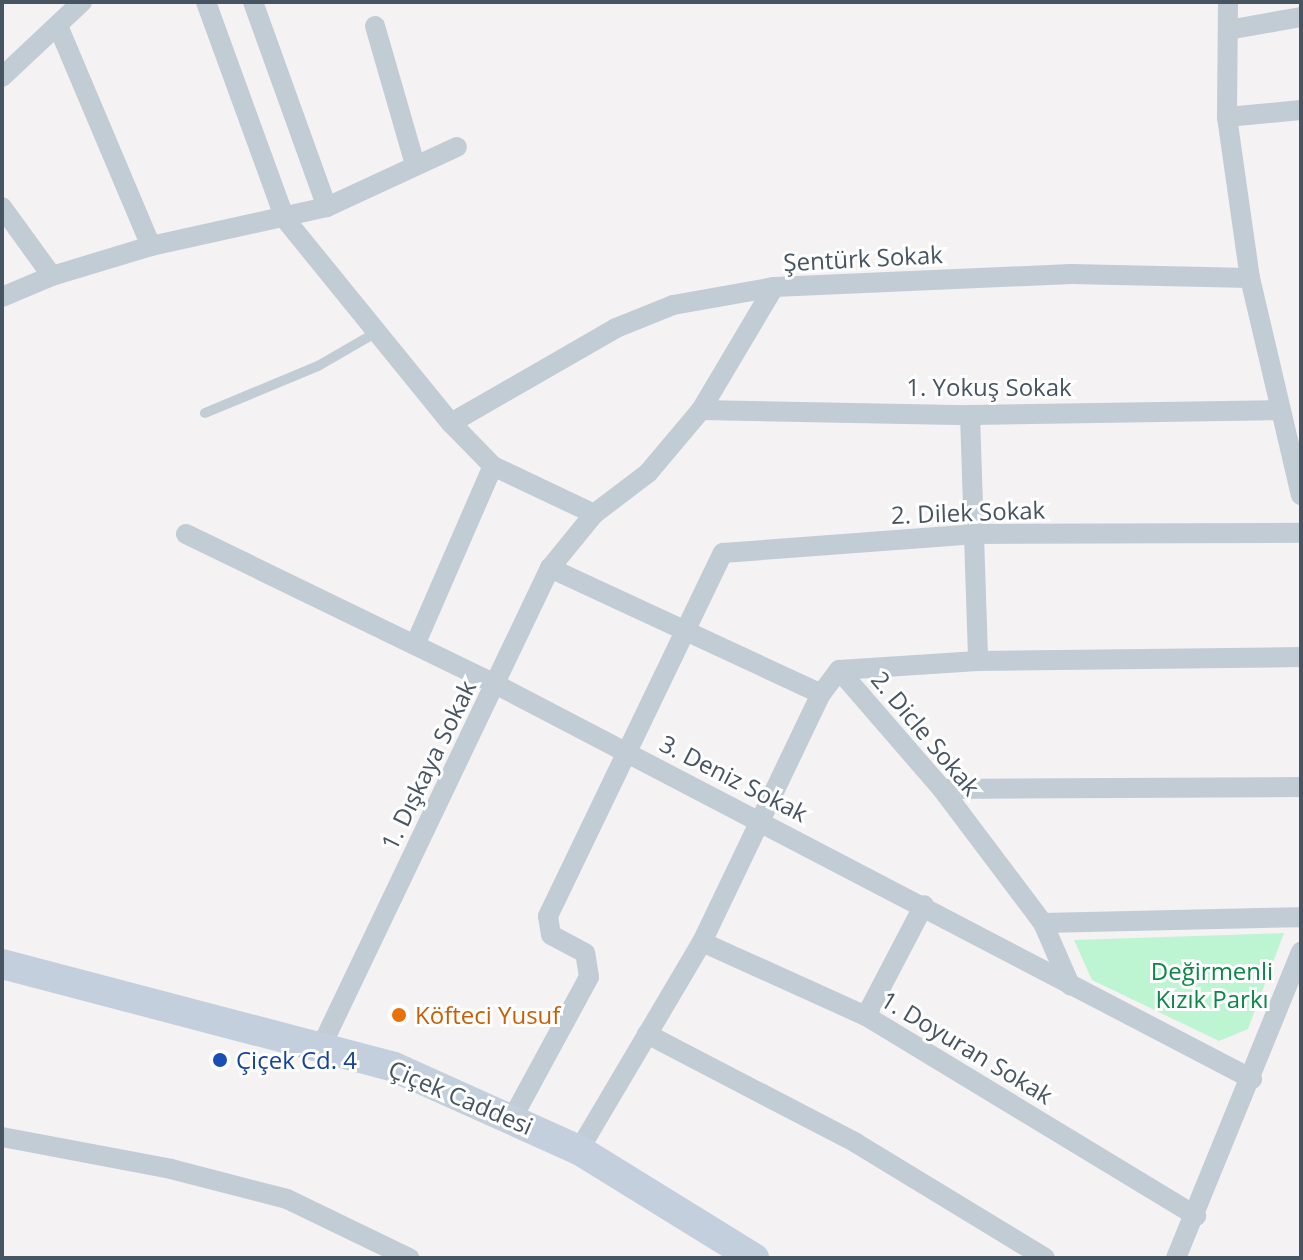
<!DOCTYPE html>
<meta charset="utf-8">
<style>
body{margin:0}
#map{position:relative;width:1303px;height:1260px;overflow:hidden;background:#f4f2f2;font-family:"Open Sans",sans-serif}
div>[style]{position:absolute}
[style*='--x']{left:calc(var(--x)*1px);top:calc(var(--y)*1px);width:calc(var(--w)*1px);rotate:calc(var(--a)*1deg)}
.green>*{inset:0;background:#bdf5d2}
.service>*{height:10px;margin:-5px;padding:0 5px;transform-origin:5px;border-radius:5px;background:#c1ccd5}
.minor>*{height:20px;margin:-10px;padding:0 10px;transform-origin:10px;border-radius:10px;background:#c1ccd5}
.secondary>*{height:30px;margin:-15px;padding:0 15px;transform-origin:15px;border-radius:15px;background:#c3cfdc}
.dots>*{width:22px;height:22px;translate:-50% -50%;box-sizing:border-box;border:4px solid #fff;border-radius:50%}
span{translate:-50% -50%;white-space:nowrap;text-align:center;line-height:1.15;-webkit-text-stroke:6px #fff;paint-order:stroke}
.street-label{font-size:24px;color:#475562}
.park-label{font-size:24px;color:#0d884a}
.food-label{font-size:24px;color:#c56008}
.left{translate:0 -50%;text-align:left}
.transit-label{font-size:24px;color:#164399}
.frame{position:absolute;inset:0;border:4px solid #475562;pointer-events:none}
</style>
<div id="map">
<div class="green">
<div style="clip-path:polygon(1284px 933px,1248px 1029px,1219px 1041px,1092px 980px,1074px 940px)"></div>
</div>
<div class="service">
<div style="--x:205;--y:413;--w:122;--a:-22.6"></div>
<div style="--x:318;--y:366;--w:68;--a:-30"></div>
</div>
<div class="minor">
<div style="--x:206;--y:2;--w:231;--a:70"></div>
<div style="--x:285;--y:219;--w:263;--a:50.9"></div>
<div style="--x:451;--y:423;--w:60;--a:45.7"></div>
<div style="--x:493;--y:466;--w:112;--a:25.4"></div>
<div style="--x:594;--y:514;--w:68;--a:-37.2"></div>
<div style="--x:648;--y:473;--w:82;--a:-49.9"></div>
<div style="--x:701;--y:410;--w:143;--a:-59.3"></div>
<div style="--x:774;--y:287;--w:297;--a:-2.5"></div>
<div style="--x:1071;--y:274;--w:179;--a:1.3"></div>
<div style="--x:253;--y:2;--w:218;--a:70.2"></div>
<div style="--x:1228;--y:2;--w:115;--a:90.5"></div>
<div style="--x:1227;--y:117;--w:163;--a:81.9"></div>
<div style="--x:1250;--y:278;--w:223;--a:76.8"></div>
<div style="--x:58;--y:26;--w:239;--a:67.1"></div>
<div style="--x:375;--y:26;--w:145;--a:73.9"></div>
<div style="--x:1228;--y:30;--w:74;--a:-10.1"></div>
<div style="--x:2;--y:77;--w:110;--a:-43.2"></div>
<div style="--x:1227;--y:117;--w:74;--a:-5.4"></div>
<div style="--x:2;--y:207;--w:85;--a:54.1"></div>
<div style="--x:2;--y:297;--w:54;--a:-22.8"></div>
<div style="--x:52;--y:276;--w:103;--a:-16.9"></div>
<div style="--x:151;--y:246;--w:180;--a:-12.5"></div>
<div style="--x:327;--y:207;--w:143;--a:-24.8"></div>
<div style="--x:701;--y:410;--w:269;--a:1.1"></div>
<div style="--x:970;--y:415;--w:307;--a:-0.9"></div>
<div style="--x:970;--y:415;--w:246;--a:88.1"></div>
<div style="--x:451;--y:423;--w:190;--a:-29.9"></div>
<div style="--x:616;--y:328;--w:61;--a:-22"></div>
<div style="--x:673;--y:305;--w:103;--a:-10.1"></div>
<div style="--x:186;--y:534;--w:343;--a:25.9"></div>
<div style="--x:495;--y:684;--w:854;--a:27.56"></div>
<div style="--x:550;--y:568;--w:299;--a:24.9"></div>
<div style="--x:821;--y:694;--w:30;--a:-53"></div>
<div style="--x:839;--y:670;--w:157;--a:49.1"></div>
<div style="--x:942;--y:789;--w:168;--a:53"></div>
<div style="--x:1043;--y:923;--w:68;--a:66.5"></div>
<div style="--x:415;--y:645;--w:195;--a:-66.5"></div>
<div style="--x:839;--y:670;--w:139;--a:-3.7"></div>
<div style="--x:978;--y:661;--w:323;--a:-0.7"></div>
<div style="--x:942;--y:789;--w:359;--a:-0.3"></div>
<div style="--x:1043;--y:923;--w:258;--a:-1.3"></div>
<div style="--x:702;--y:942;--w:180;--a:24.3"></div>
<div style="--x:866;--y:1016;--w:386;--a:31.2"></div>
<div style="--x:866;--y:1016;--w:125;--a:-62.4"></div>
<div style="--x:647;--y:1034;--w:236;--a:27.5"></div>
<div style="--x:856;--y:1143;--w:221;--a:31.3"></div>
<div style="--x:321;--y:1047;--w:531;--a:-64.45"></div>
<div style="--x:550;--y:568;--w:70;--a:-50.8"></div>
<div style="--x:513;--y:1117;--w:159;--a:-61.5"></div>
<div style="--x:589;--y:977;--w:24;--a:-99"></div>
<div style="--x:585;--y:953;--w:38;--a:-152"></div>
<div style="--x:551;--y:935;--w:19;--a:-99"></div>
<div style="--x:548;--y:916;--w:403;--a:-64.3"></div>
<div style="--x:723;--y:553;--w:251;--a:-4.3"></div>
<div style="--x:973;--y:534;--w:328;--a:-0.2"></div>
<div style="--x:2;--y:1137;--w:172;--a:10.7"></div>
<div style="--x:171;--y:1169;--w:120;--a:14.5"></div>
<div style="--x:287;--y:1199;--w:136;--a:25.8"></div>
<div style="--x:579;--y:1150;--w:242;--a:-59.4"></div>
<div style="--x:702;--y:942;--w:275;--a:-64.4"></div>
<div style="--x:1176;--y:1258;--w:331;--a:-67.8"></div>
</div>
<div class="secondary">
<div style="--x:2;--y:964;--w:405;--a:14.7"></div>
<div style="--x:394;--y:1067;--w:203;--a:24.2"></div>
<div style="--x:579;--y:1150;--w:206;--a:31.7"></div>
</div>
<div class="dots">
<div style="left:399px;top:1015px;background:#e8710a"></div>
<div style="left:220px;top:1060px;background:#1a4fb4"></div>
</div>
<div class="street-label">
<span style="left:863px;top:258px;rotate:-3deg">Şentürk Sokak</span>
<span style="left:989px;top:387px">1. Yokuş Sokak</span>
<span style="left:968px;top:512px;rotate:-2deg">2. Dilek Sokak</span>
<span style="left:926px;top:733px;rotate:50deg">2. Dicle Sokak</span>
<span style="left:428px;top:765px;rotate:-64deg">1. Dışkaya Sokak</span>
<span style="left:734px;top:778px;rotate:27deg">3. Deniz Sokak</span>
<span style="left:967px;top:1047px;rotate:31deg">1. Doyuran Sokak</span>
<span style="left:461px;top:1097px;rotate:23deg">Çiçek Caddesi</span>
</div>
<div class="park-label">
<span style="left:1212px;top:985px">Değirmenli<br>Kızık Parkı</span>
</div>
<div class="food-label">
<span class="left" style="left:415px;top:1015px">Köfteci Yusuf</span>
</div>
<div class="transit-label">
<span class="left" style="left:236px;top:1060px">Çiçek Cd. 4</span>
</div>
<div class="frame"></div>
</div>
